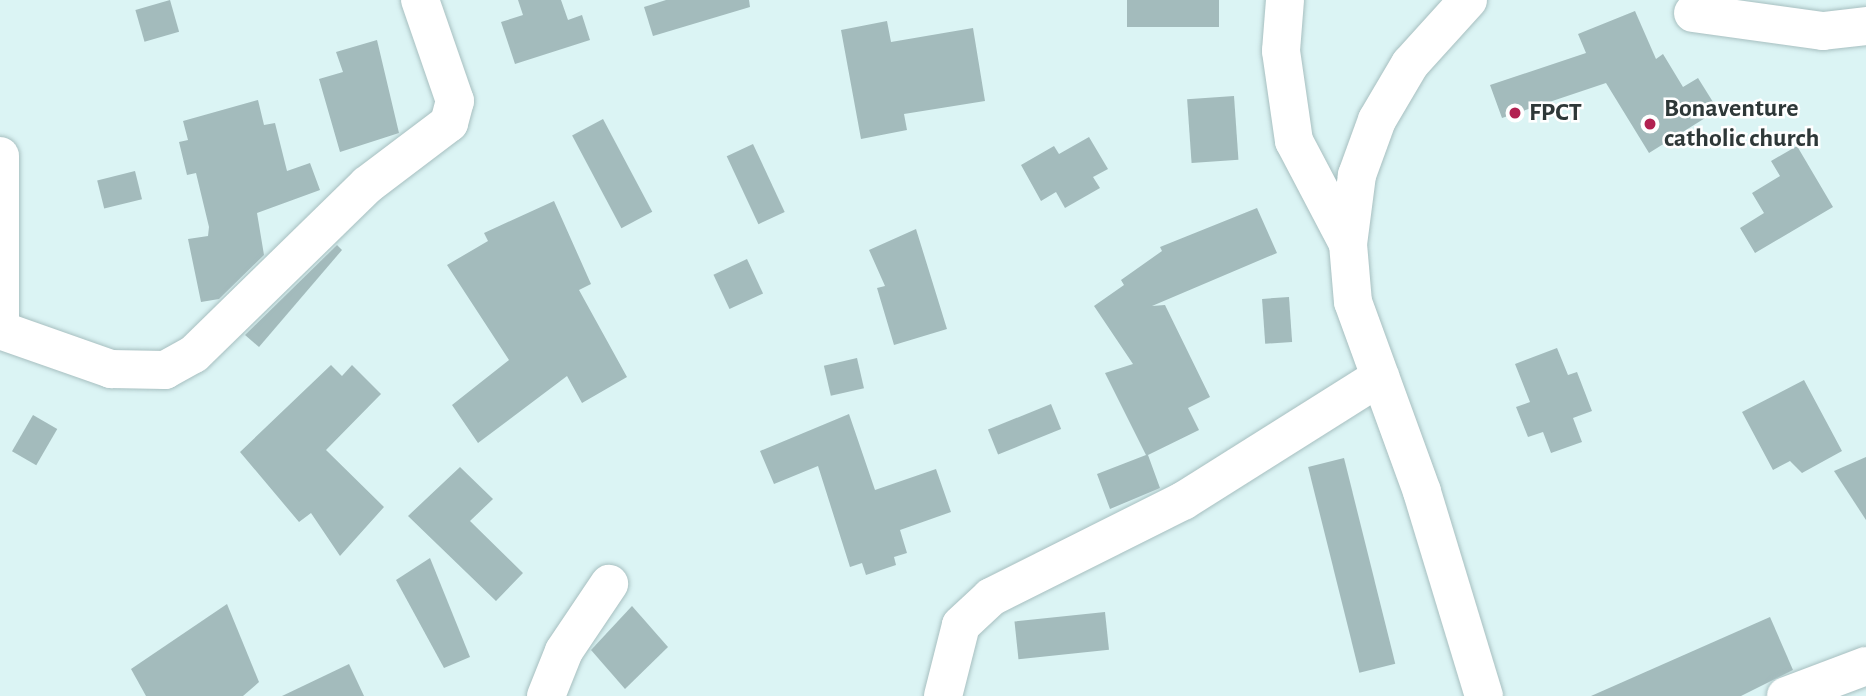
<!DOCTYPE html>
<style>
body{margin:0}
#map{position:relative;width:1866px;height:696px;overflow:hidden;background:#dbf4f4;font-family:"Alegreya Sans",sans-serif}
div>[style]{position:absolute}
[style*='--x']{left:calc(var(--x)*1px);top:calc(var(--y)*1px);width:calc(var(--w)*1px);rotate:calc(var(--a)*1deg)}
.building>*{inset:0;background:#a3bbbc;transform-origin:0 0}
.roads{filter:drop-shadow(0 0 2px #a7bfc0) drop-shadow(0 0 2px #a7bfc0)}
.minor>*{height:38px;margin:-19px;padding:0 19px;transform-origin:19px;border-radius:19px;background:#fff}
.dots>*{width:19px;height:19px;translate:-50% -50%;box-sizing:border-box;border:4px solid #fff;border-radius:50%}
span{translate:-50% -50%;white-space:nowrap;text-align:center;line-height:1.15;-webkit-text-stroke:5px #fff;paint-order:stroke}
.poi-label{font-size:26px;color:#2e3838;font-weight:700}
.left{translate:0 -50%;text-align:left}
</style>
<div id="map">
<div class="building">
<div style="left:170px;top:0;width:33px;height:36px;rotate:74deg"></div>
<div style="clip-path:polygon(518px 0,561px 0,568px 20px,582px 15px,590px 40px,515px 64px,501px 22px,523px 15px)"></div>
<div style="clip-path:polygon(666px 0,749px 0,750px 7px,653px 36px,644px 7px)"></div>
<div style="left:1127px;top:0;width:92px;height:27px"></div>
<div style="clip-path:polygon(1635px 11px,1656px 59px,1663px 54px,1683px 87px,1698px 78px,1718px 110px,1649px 153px,1606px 83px,1502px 118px,1490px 85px,1586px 53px,1578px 34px)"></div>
<div style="clip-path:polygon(887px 21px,891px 42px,973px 28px,985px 101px,904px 114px,907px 130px,861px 139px,841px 30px)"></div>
<div style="clip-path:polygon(377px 40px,399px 133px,340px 152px,319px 79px,343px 72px,336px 52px)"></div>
<div style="left:1234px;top:96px;width:64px;height:47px;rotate:86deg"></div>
<div style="clip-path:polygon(258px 100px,264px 125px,275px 123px,287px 171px,310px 163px,320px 190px,257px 213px,264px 255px,219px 299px,201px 302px,188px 239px,208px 236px,209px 227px,196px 173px,187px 175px,179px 142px,188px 140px,183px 121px)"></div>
<div style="left:603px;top:119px;width:105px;height:35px;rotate:62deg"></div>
<div style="clip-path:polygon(1089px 137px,1108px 169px,1093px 177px,1100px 188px,1065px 208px,1056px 192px,1041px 201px,1021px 165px,1054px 146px,1059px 154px)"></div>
<div style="left:753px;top:144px;width:75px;height:29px;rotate:65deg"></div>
<div style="clip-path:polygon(1797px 146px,1833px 207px,1755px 253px,1740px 228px,1764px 213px,1752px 193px,1780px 176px,1771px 161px)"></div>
<div style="left:135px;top:171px;width:29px;height:39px;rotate:76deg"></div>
<div style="clip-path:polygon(554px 201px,591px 284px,579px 290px,627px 377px,582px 403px,567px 376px,478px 443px,452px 405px,509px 360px,447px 265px,488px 241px,484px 233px)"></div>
<div style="clip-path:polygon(1257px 208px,1277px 253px,1152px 306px,1165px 305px,1210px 397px,1188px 408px,1199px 430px,1148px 455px,1160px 488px,1110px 509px,1097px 474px,1146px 455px,1105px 373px,1133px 364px,1094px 306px,1124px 285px,1121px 280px,1162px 251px,1160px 247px)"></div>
<div style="clip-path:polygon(916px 229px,947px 329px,894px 345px,877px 288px,885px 286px,869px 250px)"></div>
<div style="clip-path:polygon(337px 245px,342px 250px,259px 347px,245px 335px)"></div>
<div style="left:747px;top:259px;width:38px;height:37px;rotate:65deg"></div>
<div style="left:1289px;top:297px;width:45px;height:27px;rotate:86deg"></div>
<div style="clip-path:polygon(1557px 348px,1568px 375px,1577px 372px,1592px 411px,1573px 418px,1582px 442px,1551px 453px,1543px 432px,1528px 437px,1516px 407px,1530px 402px,1515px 364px)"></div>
<div style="left:857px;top:358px;width:31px;height:34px;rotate:77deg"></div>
<div style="clip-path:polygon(331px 365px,342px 376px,352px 365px,381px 394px,326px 450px,384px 507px,340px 556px,311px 513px,299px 522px,240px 452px)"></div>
<div style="clip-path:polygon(1804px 380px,1842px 451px,1802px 473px,1790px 461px,1773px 470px,1742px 412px)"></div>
<div style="left:1051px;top:404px;width:27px;height:68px;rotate:68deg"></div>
<div style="clip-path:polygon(849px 414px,875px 490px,936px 469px,951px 512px,900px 530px,907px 553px,894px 557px,896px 565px,866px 575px,862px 563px,850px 567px,818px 466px,774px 484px,760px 451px)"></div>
<div style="left:33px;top:415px;width:28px;height:42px;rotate:30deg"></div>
<div style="clip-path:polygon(1866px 457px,1866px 520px,1834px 471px)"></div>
<div style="left:1344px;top:458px;width:212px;height:37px;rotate:76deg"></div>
<div style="clip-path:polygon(460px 467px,493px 499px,470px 521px,523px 573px,496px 601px,408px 516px)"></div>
<div style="clip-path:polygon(430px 558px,470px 657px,444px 668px,396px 580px)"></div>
<div style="clip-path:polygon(227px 604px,259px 682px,243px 696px,146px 696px,131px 669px)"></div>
<div style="clip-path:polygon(632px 606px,668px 647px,625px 689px,591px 650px)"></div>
<div style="left:1105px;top:612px;width:38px;height:91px;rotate:84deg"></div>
<div style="clip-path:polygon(1770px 617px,1793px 670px,1741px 696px,1591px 696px)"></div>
<div style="clip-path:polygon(349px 664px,364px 696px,282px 696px)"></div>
</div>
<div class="roads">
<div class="minor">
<div style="--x:1285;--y:0;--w:51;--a:94.5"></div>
<div style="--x:1281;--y:51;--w:91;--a:81.8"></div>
<div style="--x:1294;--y:141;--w:116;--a:62.3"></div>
<div style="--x:1468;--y:0;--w:86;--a:132.2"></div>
<div style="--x:1410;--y:64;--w:65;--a:120.5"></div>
<div style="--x:1377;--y:120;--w:59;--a:110"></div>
<div style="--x:1357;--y:175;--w:70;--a:97.4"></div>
<div style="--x:1348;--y:244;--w:58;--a:85.1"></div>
<div style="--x:1353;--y:302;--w:202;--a:70"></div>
<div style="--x:1422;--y:492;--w:213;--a:73.1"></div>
<div style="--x:1693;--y:13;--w:131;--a:7.9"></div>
<div style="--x:1823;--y:31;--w:43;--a:-6.6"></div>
<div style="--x:0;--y:156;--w:174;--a:90"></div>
<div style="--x:0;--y:330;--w:118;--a:19.4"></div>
<div style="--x:111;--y:369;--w:54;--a:1.1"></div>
<div style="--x:165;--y:370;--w:33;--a:-29"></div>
<div style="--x:194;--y:354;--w:242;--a:-44.3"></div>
<div style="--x:367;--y:185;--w:103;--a:-37.1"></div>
<div style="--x:449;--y:123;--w:23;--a:-75"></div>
<div style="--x:455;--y:101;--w:107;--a:-109.1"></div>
<div style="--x:546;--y:696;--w:48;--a:-68.2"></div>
<div style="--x:564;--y:651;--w:81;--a:-56.1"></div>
<div style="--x:943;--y:696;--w:73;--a:-75.8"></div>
<div style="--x:961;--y:625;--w:41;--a:-43"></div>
<div style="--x:991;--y:597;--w:215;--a:-26.6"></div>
<div style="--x:1183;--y:501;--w:233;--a:-32.2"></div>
<div style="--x:1786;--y:696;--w:85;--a:-20.6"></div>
</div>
</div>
<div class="dots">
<div style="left:1515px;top:113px;background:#b22151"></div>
<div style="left:1650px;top:124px;background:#b22151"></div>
</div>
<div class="poi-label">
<span class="left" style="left:1664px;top:124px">Bonaventure<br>catholic church</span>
<span class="left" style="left:1529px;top:113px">FPCT</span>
</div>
</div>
